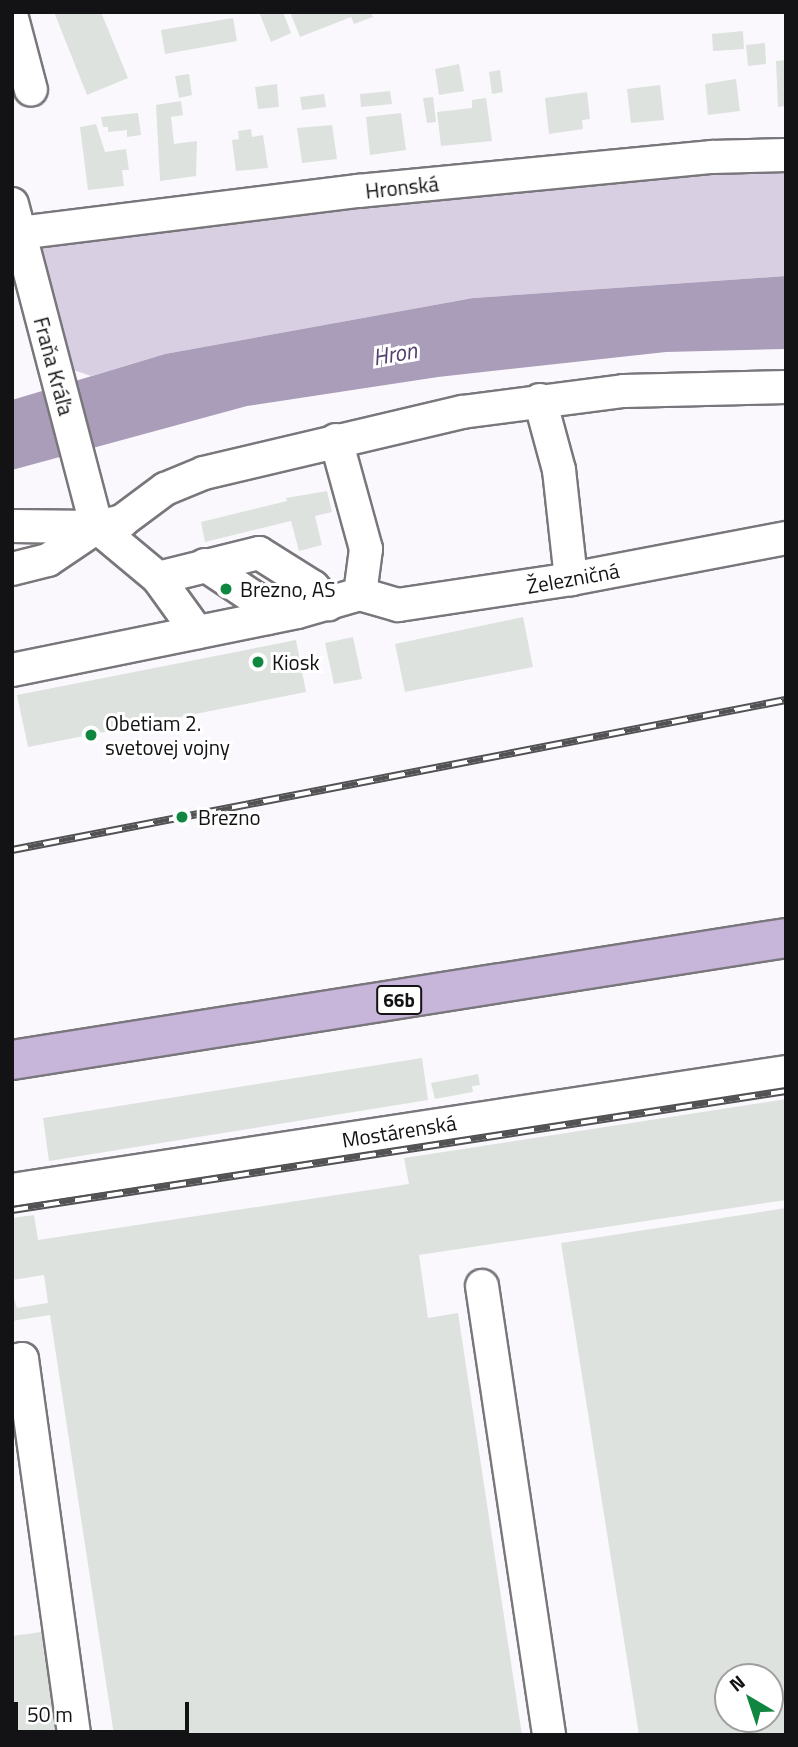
<!DOCTYPE html>
<html>
<head>
<meta charset="utf-8">
<style>
  body { margin:0 }
  #map { position:relative; width:798px; height:1747px; overflow:hidden; background:#faf8fd; font-family:"Titillium Web",sans-serif }
  div>[style] { position:absolute }
  .green>* { inset:0; background:#d8d0e2 }
  .water>* { inset:0; background:#aa9db9 }
  .building>* { inset:0; background:#dde2de }
  .roads { filter:drop-shadow(2px 0 #79777b) drop-shadow(-2px 0 #79777b) drop-shadow(0 2px #79777b) drop-shadow(0 -2px #79777b) }
  .minor>* { height:32px; margin:-16px; padding:0 16px; transform-origin:16px; border-radius:16px; background:#fff }
  .major>* { height:38px; margin:-19px; padding:0 19px; transform-origin:19px; border-radius:19px; background:#c7b5da }
  .rail>* { height:8px; margin-top:-4px; transform-origin:0; background:repeating-linear-gradient(90deg,#fff 0 16px,#525153 0 32px); box-sizing:border-box; border-block:2px solid #525153 }
  .dots>* { width:19px; height:19px; translate:-50% -50%; box-sizing:border-box; border:4px solid #fff; border-radius:50% }
  span { translate:-50% -50%; white-space:nowrap; text-align:center; line-height:1.15; -webkit-text-stroke:6px #fff; paint-order:stroke }
  .shield-label span { padding:2px 5px; background:#fff; border:2px solid; border-radius:5px; -webkit-text-stroke-width:0 }
  .shield-label { font-size:19px; color:#131214; font-weight:700 }
  .street-label { font-size:21px; color:#131214 }
  .poi-label { font-size:21px; color:#131214 }
  .left { translate:0 -50%; text-align:left }
  .water-label { font-size:23px; color:#54406a; font-style:italic }
  .frame { position:absolute; inset:0; border:14px solid #131214; pointer-events:none }
  .north { position:absolute; left:714px; top:1663px; width:70px; height:70px; box-sizing:border-box; background:#fff; border:2px solid #a1a0a1; border-radius:50%; rotate:321deg; font-size:19px; font-weight:700; line-height:28px; text-align:center; color:#131214 }
  .north::after { content:''; display:block; margin:auto; width:24px; height:32px; background:#108740; clip-path:polygon(50% 0,100% 100%,50% 72%,0 100%) }
  .scale { position:absolute; left:14px; top:1702px; width:175px; height:32px; box-sizing:border-box; border:4px solid #131214; border-top:0; padding-left:9px; font-size:21px; line-height:24px; white-space:nowrap; color:#131214; -webkit-text-stroke:5px #fff; paint-order:stroke }
</style>
</head>
<body>
<div id="map">
  <div class="green">
    <i style="clip-path:polygon(786px 155px,786px 276px,473px 298px,165px 354px,91px 376px,52px 363px,34px 230px)"></i>
  </div>
  <div class="water">
    <i style="clip-path:polygon(786px 276px,786px 349px,666px 352px,438px 377px,247px 406px,12px 470px,12px 400px,165px 354px,473px 298px)"></i>
  </div>
  <div class="building">
    <i style="clip-path:polygon(54px 12px,101px 12px,128px 78px,87px 95px)"></i>
    <i style="clip-path:polygon(259px 12px,283px 12px,291px 33px,271px 42px)"></i>
    <i style="clip-path:polygon(290px 12px,371px 12px,373px 17px,354px 24px,351px 17px,300px 37px)"></i>
    <i style="clip-path:polygon(233px 18px,237px 41px,165px 54px,161px 30px)"></i>
    <i style="clip-path:polygon(743px 31px,744px 49px,713px 51px,712px 34px)"></i>
    <i style="clip-path:polygon(765px 43px,766px 64px,748px 66px,746px 45px)"></i>
    <i style="clip-path:polygon(786px 60px,786px 106px,778px 107px,776px 61px)"></i>
    <i style="clip-path:polygon(459px 64px,464px 91px,439px 95px,435px 69px)"></i>
    <i style="clip-path:polygon(500px 70px,503px 92px,492px 94px,489px 72px)"></i>
    <i style="clip-path:polygon(189px 74px,192px 95px,179px 98px,175px 76px)"></i>
    <i style="clip-path:polygon(736px 79px,740px 111px,708px 115px,705px 84px)"></i>
    <i style="clip-path:polygon(277px 84px,279px 107px,258px 109px,255px 87px)"></i>
    <i style="clip-path:polygon(660px 85px,664px 120px,631px 123px,627px 89px)"></i>
    <i style="clip-path:polygon(390px 91px,392px 104px,361px 107px,360px 94px)"></i>
    <i style="clip-path:polygon(587px 92px,590px 119px,582px 120px,583px 129px,549px 134px,545px 98px)"></i>
    <i style="clip-path:polygon(324px 94px,326px 107px,302px 110px,300px 97px)"></i>
    <i style="clip-path:polygon(433px 97px,436px 122px,427px 123px,423px 98px)"></i>
    <i style="clip-path:polygon(486px 98px,492px 141px,441px 146px,437px 112px,472px 108px,472px 100px)"></i>
    <i style="clip-path:polygon(181px 101px,183px 115px,171px 117px,174px 144px,197px 141px,196px 176px,160px 181px,156px 105px)"></i>
    <i style="clip-path:polygon(138px 113px,141px 135px,127px 137px,127px 130px,108px 132px,108px 127px,103px 127px,101px 117px)"></i>
    <i style="clip-path:polygon(401px 113px,406px 150px,370px 155px,366px 117px)"></i>
    <i style="clip-path:polygon(96px 124px,105px 152px,126px 149px,129px 170px,122px 170px,124px 186px,88px 190px,80px 127px)"></i>
    <i style="clip-path:polygon(332px 125px,337px 159px,302px 163px,297px 128px)"></i>
    <i style="clip-path:polygon(251px 129px,252px 137px,263px 135px,268px 168px,236px 171px,232px 140px,239px 139px,238px 131px)"></i>
    <i style="clip-path:polygon(327px 491px,332px 512px,315px 516px,322px 545px,299px 551px,291px 521px,205px 542px,201px 522px,287px 501px,286px 498px)"></i>
    <i style="clip-path:polygon(523px 617px,533px 667px,405px 692px,395px 644px)"></i>
    <i style="clip-path:polygon(353px 637px,362px 679px,334px 684px,325px 643px)"></i>
    <i style="clip-path:polygon(296px 640px,306px 692px,28px 747px,17px 695px)"></i>
    <i style="clip-path:polygon(422px 1058px,428px 1100px,49px 1161px,43px 1118px)"></i>
    <i style="clip-path:polygon(478px 1074px,480px 1085px,472px 1086px,473px 1092px,435px 1099px,431px 1083px)"></i>
    <i style="clip-path:polygon(786px 1099px,786px 1200px,419px 1255px,428px 1318px,458px 1313px,522px 1735px,114px 1735px,50px 1315px,12px 1321px,12px 1291px,17px 1308px,48px 1303px,44px 1275px,12px 1280px,12px 1218px,34px 1215px,38px 1240px,409px 1184px,404px 1158px)"></i>
    <i style="clip-path:polygon(evenodd,786px 1208px,786px 1735px,639px 1735px,561px 1243px,786px 1208px,728px 1677px,770px 1677px,770px 1719px,728px 1719px,728px 1677px)"></i>
    <i style="clip-path:polygon(49px 1631px,54px 1666px,47px 1667px,57px 1735px,12px 1735px,12px 1636px)"></i>
  </div>
  <div class="roads">
    <div class="minor">
      <i style="left:12px;top:18px;width:74px;rotate:75.2deg"></i>
      <i style="left:12px;top:204px;width:334px;rotate:75.3deg"></i>
      <i style="left:20px;top:233px;width:341px;rotate:-7.1deg"></i>
      <i style="left:358px;top:191px;width:356px;rotate:-5.5deg"></i>
      <i style="left:712px;top:157px;width:74px;rotate:-1.5deg"></i>
      <i style="left:540px;top:400px;width:73px;rotate:74.8deg"></i>
      <i style="left:559px;top:470px;width:110px;rotate:83.7deg"></i>
      <i style="left:336px;top:440px;width:113px;rotate:74.6deg"></i>
      <i style="left:366px;top:549px;width:45px;rotate:97.6deg"></i>
      <i style="left:12px;top:526px;width:85px;rotate:0.7deg"></i>
      <i style="left:97px;top:527px;width:26px;rotate:-13deg"></i>
      <i style="left:122px;top:521px;width:54px;rotate:-36.7deg"></i>
      <i style="left:165px;top:489px;width:42px;rotate:-22.3deg"></i>
      <i style="left:204px;top:473px;width:265px;rotate:-13.3deg"></i>
      <i style="left:462px;top:412px;width:163px;rotate:-7.4deg"></i>
      <i style="left:624px;top:391px;width:162px;rotate:-1.4deg"></i>
      <i style="left:97px;top:527px;width:80px;rotate:39.9deg"></i>
      <i style="left:158px;top:578px;width:67px;rotate:54.2deg"></i>
      <i style="left:205px;top:565px;width:65px;rotate:33.7deg"></i>
      <i style="left:259px;top:601px;width:19px;rotate:65deg"></i>
      <i style="left:12px;top:569px;width:37px;rotate:-14deg"></i>
      <i style="left:48px;top:560px;width:59px;rotate:-34deg"></i>
      <i style="left:158px;top:578px;width:104px;rotate:-13.9deg"></i>
      <i style="left:259px;top:553px;width:64px;rotate:32.2deg"></i>
      <i style="left:313px;top:587px;width:23px;rotate:49deg"></i>
      <i style="left:12px;top:670px;width:291px;rotate:-11.5deg"></i>
      <i style="left:297px;top:612px;width:66px;rotate:-15.9deg"></i>
      <i style="left:360px;top:594px;width:40px;rotate:16deg"></i>
      <i style="left:398px;top:605px;width:175px;rotate:-8.5deg"></i>
      <i style="left:571px;top:579px;width:219px;rotate:-10.8deg"></i>
      <i style="left:12px;top:1190px;width:783px;rotate:-8.67deg"></i>
      <i style="left:482px;top:1286px;width:454px;rotate:81.5deg"></i>
      <i style="left:12px;top:1361px;width:10px;rotate:-11deg"></i>
      <i style="left:22px;top:1359px;width:380px;rotate:82.1deg"></i>
    </div>
    <div class="major">
      <i style="left:12px;top:1060px;width:784px;rotate:-8.96deg"></i>
    </div>
  </div>
  <div class="rail">
    <i style="left:12px;top:850px;width:788px;rotate:-10.97deg"></i>
    <i style="left:12px;top:1210px;width:783px;rotate:-8.74deg"></i>
  </div>
  <div class="dots">
    <i style="left:226px;top:589px;background:#108740"></i>
    <i style="left:258px;top:662px;background:#108740"></i>
    <i style="left:91px;top:735px;background:#108740"></i>
    <i style="left:182px;top:817px;background:#108740"></i>
  </div>
  <div class="shield-label">
    <span style="left:399px;top:1000px">66b</span>
  </div>
  <div class="street-label">
    <span style="left:402px;top:187px;rotate:-6deg">Hronská</span>
    <span style="left:54px;top:366px;rotate:75deg">Fraňa Kráľa</span>
    <span style="left:573px;top:578px;rotate:-10deg">Železničná</span>
    <span style="left:399px;top:1131px;rotate:-9deg">Mostárenská</span>
  </div>
  <div class="poi-label">
    <span class="left" style="left:240px;top:589px">Brezno, AS</span>
    <span class="left" style="left:272px;top:662px">Kiosk</span>
    <span class="left" style="left:105px;top:735px">Obetiam 2.<br>svetovej vojny</span>
    <span class="left" style="left:198px;top:817px">Brezno</span>
  </div>
  <div class="water-label">
    <span style="left:395px;top:354px;rotate:-10deg">Hron</span>
  </div>
  <div class="frame"></div>
  <div class="north">N</div>
  <div class="scale">50 m</div>
</div>
</body>
</html>
